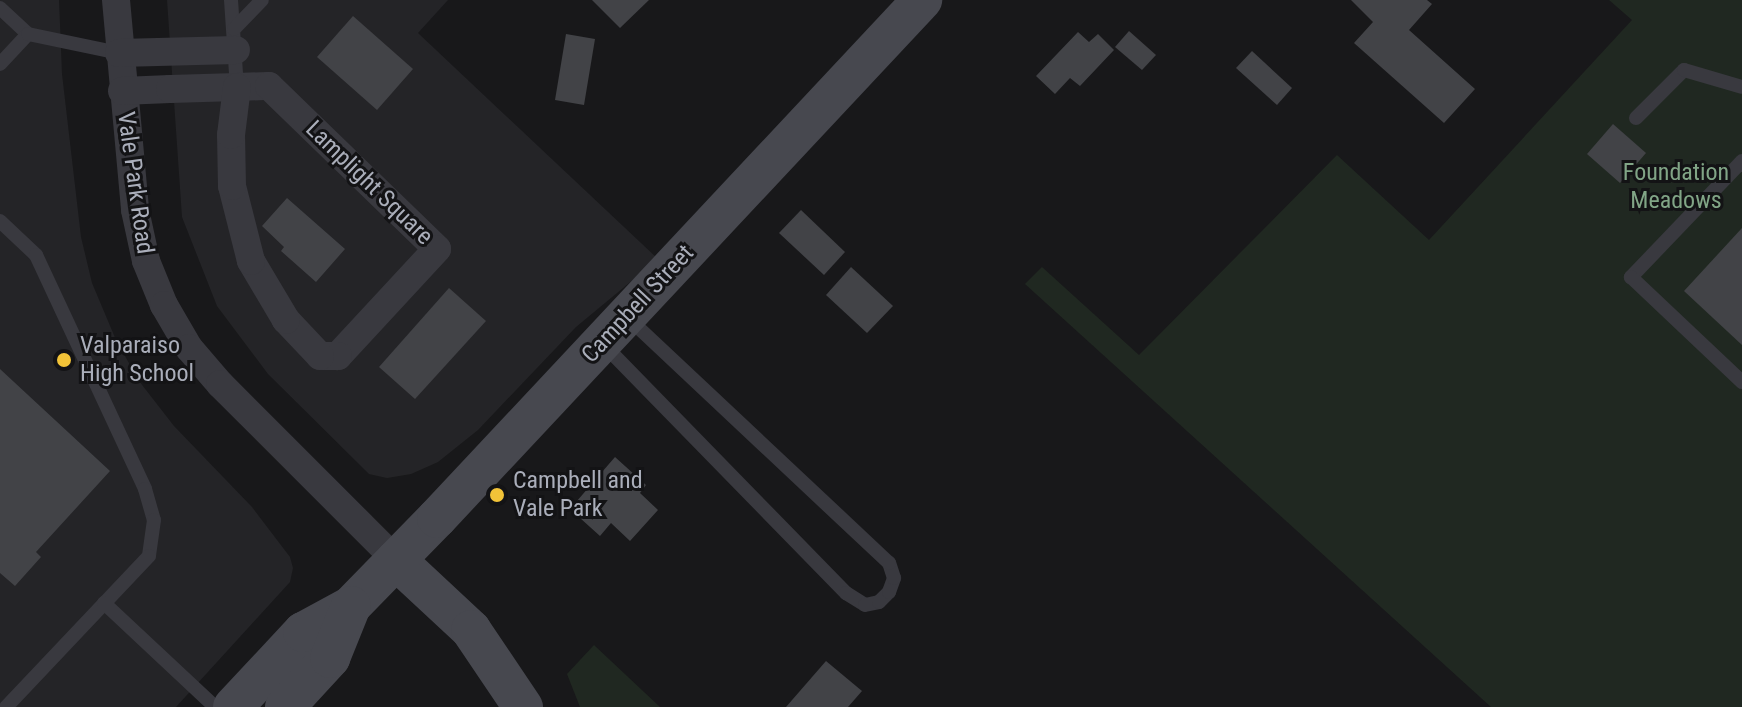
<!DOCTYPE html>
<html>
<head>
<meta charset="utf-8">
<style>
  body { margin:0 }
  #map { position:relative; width:1742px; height:707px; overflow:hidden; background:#18181a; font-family:"Roboto Condensed",sans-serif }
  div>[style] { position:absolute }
  .built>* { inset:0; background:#242427 }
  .green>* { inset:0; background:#202821 }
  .building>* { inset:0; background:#424347 }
  .lane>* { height:14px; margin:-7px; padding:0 7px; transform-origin:7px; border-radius:7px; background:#39393f }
  .street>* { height:28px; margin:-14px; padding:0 14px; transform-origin:14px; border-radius:14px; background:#39393f }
  .secondary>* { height:40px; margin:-20px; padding:0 20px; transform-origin:20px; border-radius:20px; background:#47484f }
  .dots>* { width:22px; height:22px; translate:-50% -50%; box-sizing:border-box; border:4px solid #131315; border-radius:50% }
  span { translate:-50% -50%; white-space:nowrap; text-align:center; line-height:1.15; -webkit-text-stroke:6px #131315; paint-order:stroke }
  .park-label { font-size:24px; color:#81a586 }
  .street-label { font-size:24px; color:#aaaeba }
  .poi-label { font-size:24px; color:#aaaeba }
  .left { translate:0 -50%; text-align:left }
</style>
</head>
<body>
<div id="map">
  <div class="built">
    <i style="clip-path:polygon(0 0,59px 0,62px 74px,81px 237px,92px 283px,116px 340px,139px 381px,174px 426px,252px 507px,290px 557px,293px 568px,290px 582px,176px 707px,0 707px)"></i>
    <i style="clip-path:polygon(167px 0,448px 0,418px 33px,658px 259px,576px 327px,478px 430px,438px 462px,411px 474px,387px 478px,369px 474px,268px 374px,217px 306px,182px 217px)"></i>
  </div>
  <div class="green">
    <i style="clip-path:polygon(1609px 0,1742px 0,1742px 707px,1491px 707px,1025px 284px,1042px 267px,1139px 355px,1337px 155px,1429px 240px,1632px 20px)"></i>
    <i style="clip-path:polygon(594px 645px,660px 707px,580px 707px,567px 674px)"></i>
  </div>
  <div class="building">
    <i style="clip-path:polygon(592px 0,649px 0,620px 28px)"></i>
    <i style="clip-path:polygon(1351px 0,1427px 0,1432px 4px,1409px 30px,1475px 89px,1444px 123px,1354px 43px,1373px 22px)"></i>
    <i style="clip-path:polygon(353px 16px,413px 69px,377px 110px,317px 57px)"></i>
    <i style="clip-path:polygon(1129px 31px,1156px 55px,1142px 70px,1115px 47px)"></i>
    <i style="clip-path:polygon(1078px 32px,1089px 42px,1098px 34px,1114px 50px,1080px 86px,1070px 78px,1055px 94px,1036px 76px)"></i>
    <i style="clip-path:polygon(566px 34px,595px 39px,584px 105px,555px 100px)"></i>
    <i style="clip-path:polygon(1252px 51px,1292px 88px,1277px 105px,1236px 68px)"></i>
    <i style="clip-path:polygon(1613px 124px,1646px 153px,1620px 183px,1587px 154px)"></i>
    <i style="clip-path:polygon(287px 198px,345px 249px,316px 282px,281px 251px,284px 247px,262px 226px)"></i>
    <i style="clip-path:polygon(801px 210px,845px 252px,824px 275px,779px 233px)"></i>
    <i style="clip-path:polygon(1742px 228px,1742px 345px,1684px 291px)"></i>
    <i style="clip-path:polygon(851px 267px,893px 306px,867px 333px,826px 295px)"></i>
    <i style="clip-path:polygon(449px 288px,486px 321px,415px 399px,379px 367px)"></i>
    <i style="clip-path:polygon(0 369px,110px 471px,36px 552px,41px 557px,15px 586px,0 573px)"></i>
    <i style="clip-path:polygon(615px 457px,646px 485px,640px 493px,658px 510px,630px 541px,611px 523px,600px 536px,570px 509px)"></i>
    <i style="clip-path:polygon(826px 661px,862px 691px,848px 707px,786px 707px)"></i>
  </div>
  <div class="lane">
    <i style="left:231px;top:0;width:87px;rotate:86.1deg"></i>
    <i style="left:0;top:8px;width:38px;rotate:43deg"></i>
    <i style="left:234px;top:29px;width:40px;rotate:-46deg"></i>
    <i style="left:0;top:64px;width:41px;rotate:-47deg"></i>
    <i style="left:28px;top:34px;width:93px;rotate:11.8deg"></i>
    <i style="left:1636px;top:118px;width:68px;rotate:-45deg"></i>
    <i style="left:1684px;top:70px;width:60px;rotate:16.3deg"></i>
    <i style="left:1742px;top:161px;width:161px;rotate:133.7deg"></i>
    <i style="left:1631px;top:277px;width:153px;rotate:43.4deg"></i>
    <i style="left:0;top:221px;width:50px;rotate:43.4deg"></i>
    <i style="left:36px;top:255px;width:258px;rotate:65deg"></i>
    <i style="left:145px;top:489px;width:32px;rotate:74deg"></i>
    <i style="left:154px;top:520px;width:36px;rotate:98deg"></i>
    <i style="left:149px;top:556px;width:208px;rotate:133.4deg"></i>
    <i style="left:604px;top:345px;width:347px;rotate:45.7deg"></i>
    <i style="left:846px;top:593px;width:22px;rotate:32deg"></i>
    <i style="left:865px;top:605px;width:14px;rotate:-12deg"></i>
    <i style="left:879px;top:602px;width:14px;rotate:-45deg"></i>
    <i style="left:889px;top:592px;width:15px;rotate:-70deg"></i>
    <i style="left:894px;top:578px;width:16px;rotate:-108deg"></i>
    <i style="left:889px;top:563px;width:359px;rotate:-136.8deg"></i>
    <i style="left:104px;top:603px;width:152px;rotate:43.1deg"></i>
  </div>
  <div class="street">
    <i style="left:116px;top:0;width:211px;rotate:84.8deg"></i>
    <i style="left:135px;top:210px;width:52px;rotate:77.8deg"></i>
    <i style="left:146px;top:261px;width:48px;rotate:67.8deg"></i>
    <i style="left:164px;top:305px;width:50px;rotate:59.8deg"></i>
    <i style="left:189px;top:348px;width:48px;rotate:49.3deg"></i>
    <i style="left:220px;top:384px;width:249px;rotate:45deg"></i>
    <i style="left:119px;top:53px;width:117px;rotate:-1.5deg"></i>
    <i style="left:122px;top:91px;width:48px;rotate:-2.4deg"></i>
    <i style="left:170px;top:89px;width:67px;rotate:-1.7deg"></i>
    <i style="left:237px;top:87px;width:32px;rotate:-2deg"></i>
    <i style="left:269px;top:86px;width:234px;rotate:44.1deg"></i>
    <i style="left:437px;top:249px;width:146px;rotate:132.8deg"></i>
    <i style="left:338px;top:356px;width:18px;rotate:180deg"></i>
    <i style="left:320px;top:356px;width:50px;rotate:-133.4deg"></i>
    <i style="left:286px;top:320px;width:69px;rotate:-120.7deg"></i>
    <i style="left:251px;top:261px;width:77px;rotate:-104.2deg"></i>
    <i style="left:232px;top:186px;width:51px;rotate:-91.1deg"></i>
    <i style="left:231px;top:135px;width:48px;rotate:-82.9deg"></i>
  </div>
  <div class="secondary">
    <i style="left:396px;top:560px;width:103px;rotate:43deg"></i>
    <i style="left:471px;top:630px;width:93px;rotate:56deg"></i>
    <i style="left:233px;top:707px;width:103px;rotate:-47deg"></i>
    <i style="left:303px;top:632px;width:55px;rotate:-28.4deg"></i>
    <i style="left:351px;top:606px;width:123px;rotate:-45.7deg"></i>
    <i style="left:437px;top:518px;width:710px;rotate:-46.88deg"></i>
    <i style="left:285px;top:707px;width:67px;rotate:-47.4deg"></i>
    <i style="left:330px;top:658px;width:56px;rotate:-68deg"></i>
  </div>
  <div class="dots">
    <i style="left:64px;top:360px;background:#f2c338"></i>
    <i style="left:497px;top:495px;background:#f2c338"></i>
  </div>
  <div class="park-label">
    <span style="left:1676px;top:187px">Foundation<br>Meadows</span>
  </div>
  <div class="street-label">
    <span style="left:135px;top:183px;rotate:82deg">Vale Park Road</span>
    <span style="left:369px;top:183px;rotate:44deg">Lamplight Square</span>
    <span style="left:638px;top:304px;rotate:-47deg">Campbell Street</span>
  </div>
  <div class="poi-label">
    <span class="left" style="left:80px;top:360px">Valparaiso<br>High School</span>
    <span class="left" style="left:513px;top:495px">Campbell and<br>Vale Park</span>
  </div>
</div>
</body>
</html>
